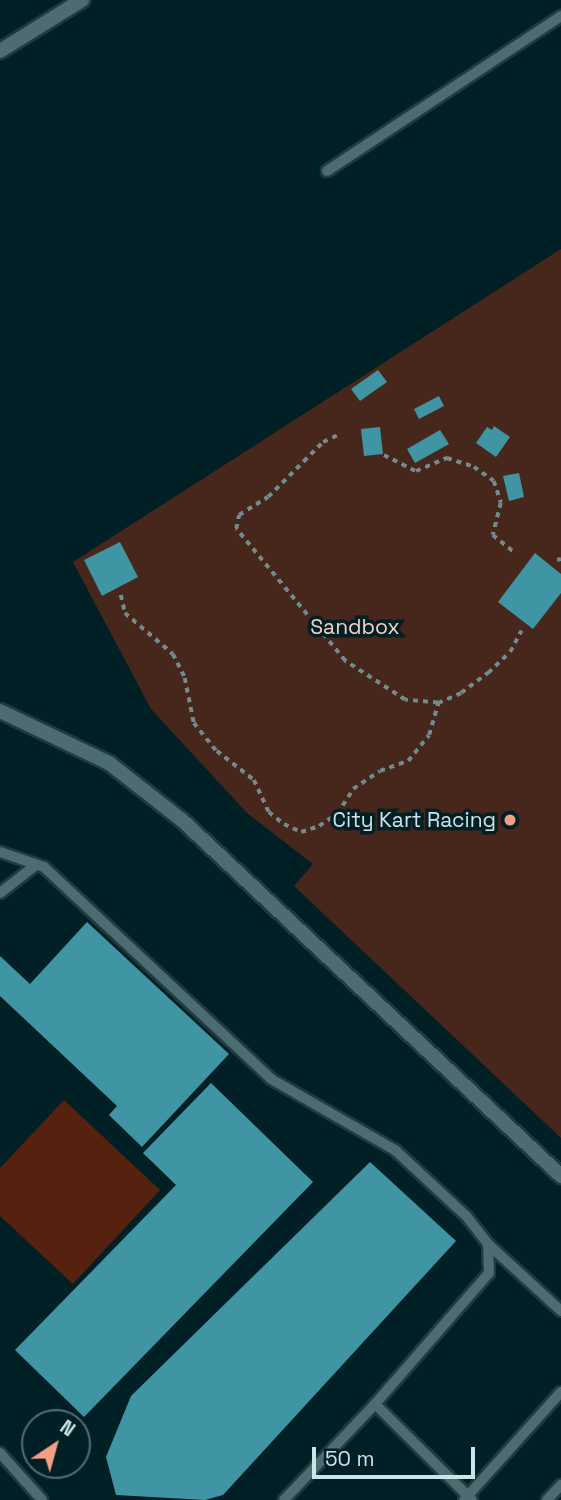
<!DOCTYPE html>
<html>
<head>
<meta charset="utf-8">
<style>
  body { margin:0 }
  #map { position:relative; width:561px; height:1500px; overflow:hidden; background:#012025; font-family:"Space Grotesk",sans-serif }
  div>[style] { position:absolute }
  .green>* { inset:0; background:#47271c }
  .water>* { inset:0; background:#56220f }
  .building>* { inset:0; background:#4095a4 }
  .path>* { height:3.5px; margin-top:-1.75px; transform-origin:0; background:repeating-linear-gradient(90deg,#718b8f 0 5px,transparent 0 10px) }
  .roads { filter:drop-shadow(2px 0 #1e3b40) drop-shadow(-2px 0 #1e3b40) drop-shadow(0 2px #1e3b40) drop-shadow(0 -2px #1e3b40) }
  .service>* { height:10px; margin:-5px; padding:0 5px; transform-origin:5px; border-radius:5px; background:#4c6c72 }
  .minor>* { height:14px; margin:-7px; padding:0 7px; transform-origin:7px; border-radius:7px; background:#4c6c72 }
  .dots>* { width:19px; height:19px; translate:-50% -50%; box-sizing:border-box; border:4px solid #012025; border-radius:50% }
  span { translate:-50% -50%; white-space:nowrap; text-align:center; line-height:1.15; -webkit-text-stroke:7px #012025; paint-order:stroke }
  .park-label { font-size:21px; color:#f7d2c6 }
  .poi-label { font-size:21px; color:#cee3e7 }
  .right { translate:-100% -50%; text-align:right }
  .north { position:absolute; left:21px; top:1409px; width:70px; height:70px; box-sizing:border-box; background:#012025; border:2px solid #536e73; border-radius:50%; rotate:36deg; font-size:19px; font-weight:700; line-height:28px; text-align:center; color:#cee3e7 }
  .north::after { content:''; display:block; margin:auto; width:24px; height:32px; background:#f39f83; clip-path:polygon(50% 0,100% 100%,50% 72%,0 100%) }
  .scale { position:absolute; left:312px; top:1447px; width:163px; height:32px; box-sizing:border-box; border:4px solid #cee3e7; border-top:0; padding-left:9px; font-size:21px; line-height:24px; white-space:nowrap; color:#cee3e7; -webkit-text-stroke:5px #012025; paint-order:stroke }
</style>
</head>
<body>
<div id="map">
  <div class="green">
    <i style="clip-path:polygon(561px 249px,561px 1138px,294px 886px,313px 864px,247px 813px,151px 709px,73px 562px)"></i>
  </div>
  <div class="water">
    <i style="clip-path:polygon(64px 1100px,160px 1190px,73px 1284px,0 1216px,0 1168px)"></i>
  </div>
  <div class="building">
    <i style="clip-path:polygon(378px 370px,387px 382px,360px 401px,351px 389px)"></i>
    <i style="clip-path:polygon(439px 396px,444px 406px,419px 419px,414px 409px)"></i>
    <i style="clip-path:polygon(494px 426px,510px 437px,496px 457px,476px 443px,487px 427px,492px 430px)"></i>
    <i style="clip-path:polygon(380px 427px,383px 454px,364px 456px,361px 429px)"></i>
    <i style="clip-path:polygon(440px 430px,449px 444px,415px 463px,407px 449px)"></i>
    <i style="clip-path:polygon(519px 473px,524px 497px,509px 501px,503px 476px)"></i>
    <i style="clip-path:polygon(120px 542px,138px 577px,102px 596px,84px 560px)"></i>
    <i style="clip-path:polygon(535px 553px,561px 574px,561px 593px,533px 629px,498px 602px)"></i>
    <i style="clip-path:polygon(87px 922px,229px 1054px,142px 1147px,109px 1115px,117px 1106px,0 996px,0 956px,30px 984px)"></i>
    <i style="clip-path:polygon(211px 1083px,313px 1182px,84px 1417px,15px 1350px,176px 1185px,143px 1153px)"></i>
    <i style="clip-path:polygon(370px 1162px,456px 1241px,223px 1495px,205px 1500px,116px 1495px,106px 1457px,131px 1396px)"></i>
  </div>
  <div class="path">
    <i style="left:384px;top:455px;width:36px;rotate:27deg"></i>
    <i style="left:416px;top:471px;width:34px;rotate:-23deg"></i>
    <i style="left:447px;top:458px;width:28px;rotate:18deg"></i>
    <i style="left:474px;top:467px;width:24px;rotate:35deg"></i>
    <i style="left:494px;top:481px;width:23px;rotate:72deg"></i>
    <i style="left:501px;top:503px;width:33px;rotate:104deg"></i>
    <i style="left:493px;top:535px;width:28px;rotate:39deg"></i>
    <i style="left:557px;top:560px;width:4px;rotate:-14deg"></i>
    <i style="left:121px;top:595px;width:18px;rotate:77deg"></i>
    <i style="left:125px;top:613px;width:63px;rotate:40.5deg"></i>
    <i style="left:173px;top:654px;width:27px;rotate:63deg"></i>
    <i style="left:185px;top:678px;width:46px;rotate:78.7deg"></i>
    <i style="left:194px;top:723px;width:36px;rotate:51deg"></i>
    <i style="left:217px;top:751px;width:47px;rotate:38.1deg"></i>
    <i style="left:254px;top:780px;width:35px;rotate:65deg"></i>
    <i style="left:269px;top:812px;width:19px;rotate:39deg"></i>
    <i style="left:284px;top:824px;width:19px;rotate:25deg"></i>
    <i style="left:301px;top:832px;width:19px;rotate:-18deg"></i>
    <i style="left:319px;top:826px;width:22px;rotate:-34deg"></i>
    <i style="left:337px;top:814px;width:30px;rotate:-57deg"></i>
    <i style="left:353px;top:789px;width:32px;rotate:-34deg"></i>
    <i style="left:380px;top:771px;width:30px;rotate:-20deg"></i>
    <i style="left:408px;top:761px;width:33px;rotate:-51deg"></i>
    <i style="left:429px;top:735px;width:33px;rotate:-74deg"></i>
    <i style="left:438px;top:703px;width:33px;rotate:-175deg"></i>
    <i style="left:405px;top:700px;width:72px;rotate:-147deg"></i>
    <i style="left:345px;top:661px;width:171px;rotate:-129.5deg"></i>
    <i style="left:236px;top:529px;width:14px;rotate:-78deg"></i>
    <i style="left:239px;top:515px;width:34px;rotate:-32deg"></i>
    <i style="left:268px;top:497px;width:78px;rotate:-45deg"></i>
    <i style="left:323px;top:442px;width:17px;rotate:-25deg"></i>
    <i style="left:438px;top:703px;width:25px;rotate:-23deg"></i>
    <i style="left:461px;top:693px;width:34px;rotate:-37deg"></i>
    <i style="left:488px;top:673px;width:30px;rotate:-44deg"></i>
    <i style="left:510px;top:652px;width:24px;rotate:-62deg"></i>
  </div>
  <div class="roads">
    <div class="service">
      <i style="left:327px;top:171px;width:281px;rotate:-33.5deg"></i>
      <i style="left:0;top:852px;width:46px;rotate:18.8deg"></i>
      <i style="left:44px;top:867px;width:311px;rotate:43deg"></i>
      <i style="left:271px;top:1079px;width:143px;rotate:29.8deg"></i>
      <i style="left:395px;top:1150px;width:98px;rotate:42.9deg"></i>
      <i style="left:467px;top:1217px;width:34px;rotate:52deg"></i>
      <i style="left:488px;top:1244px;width:29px;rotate:88deg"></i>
      <i style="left:489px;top:1273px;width:174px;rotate:131deg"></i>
      <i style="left:375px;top:1404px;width:136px;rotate:44.7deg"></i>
      <i style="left:0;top:893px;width:46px;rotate:-37.9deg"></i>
      <i style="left:488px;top:1244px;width:99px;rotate:42.5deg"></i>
      <i style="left:0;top:1453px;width:63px;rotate:48.2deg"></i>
      <i style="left:284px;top:1500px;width:132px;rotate:-46.5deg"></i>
      <i style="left:464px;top:1500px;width:145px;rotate:-48.1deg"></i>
      <i style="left:547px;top:1500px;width:21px;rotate:-47deg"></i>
    </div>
    <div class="minor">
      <i style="left:0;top:51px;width:97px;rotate:-31.9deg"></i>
      <i style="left:0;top:711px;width:121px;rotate:25.5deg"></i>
      <i style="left:109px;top:763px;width:94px;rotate:38.1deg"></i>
      <i style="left:183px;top:821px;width:519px;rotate:43.2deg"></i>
    </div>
  </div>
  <div class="dots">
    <i style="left:510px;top:820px;background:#f39f83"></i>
  </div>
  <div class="park-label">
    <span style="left:355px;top:627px">Sandbox</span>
  </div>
  <div class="poi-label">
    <span class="right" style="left:496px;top:820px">City Kart Racing</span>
  </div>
  <div class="north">N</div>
  <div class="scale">50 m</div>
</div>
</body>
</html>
